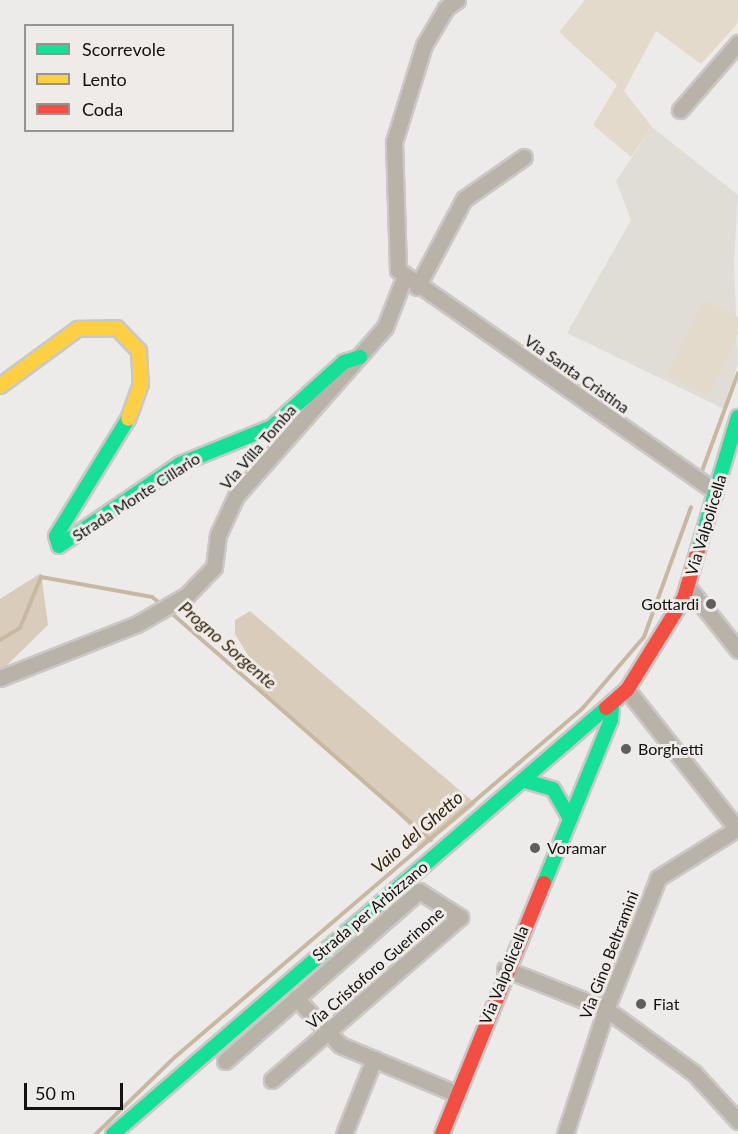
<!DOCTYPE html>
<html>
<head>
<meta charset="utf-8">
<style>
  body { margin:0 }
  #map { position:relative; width:738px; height:1134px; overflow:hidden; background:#edebe9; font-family:Lato,sans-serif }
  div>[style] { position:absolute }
  .built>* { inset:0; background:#e0dcd6 }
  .green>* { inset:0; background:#e4dacc }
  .forest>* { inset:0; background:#d9ccba }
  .stream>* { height:4px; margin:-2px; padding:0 2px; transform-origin:2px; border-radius:2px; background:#c8b8a2 }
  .roads { filter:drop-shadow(2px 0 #c9c8c7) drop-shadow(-2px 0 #c9c8c7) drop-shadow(0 2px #c9c8c7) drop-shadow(0 -2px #c9c8c7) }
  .street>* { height:15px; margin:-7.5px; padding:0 7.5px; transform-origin:7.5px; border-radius:7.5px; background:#b8b2a8 }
  .fast>* { height:14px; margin:-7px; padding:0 7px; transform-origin:7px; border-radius:7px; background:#16e098 }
  .slow>* { height:14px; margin:-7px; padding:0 7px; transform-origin:7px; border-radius:7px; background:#ffcf43 }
  .jam>* { height:14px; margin:-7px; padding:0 7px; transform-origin:7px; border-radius:7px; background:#f24e42 }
  .dots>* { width:16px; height:16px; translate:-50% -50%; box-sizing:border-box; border:3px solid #eeebe8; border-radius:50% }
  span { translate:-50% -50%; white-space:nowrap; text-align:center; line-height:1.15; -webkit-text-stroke:6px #eeebe8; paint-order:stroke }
  .street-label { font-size:16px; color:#131211 }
  .poi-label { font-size:16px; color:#131211 }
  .right { translate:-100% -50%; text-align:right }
  .left { translate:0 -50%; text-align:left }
  .water-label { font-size:18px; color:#37260a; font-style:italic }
  .legend { position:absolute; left:24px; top:24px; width:210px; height:108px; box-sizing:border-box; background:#eeebe8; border:2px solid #969492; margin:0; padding:8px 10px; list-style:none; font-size:18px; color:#131211 }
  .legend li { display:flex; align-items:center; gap:12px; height:30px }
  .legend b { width:30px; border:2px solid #969492 }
  .scale { position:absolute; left:24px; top:1083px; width:99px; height:27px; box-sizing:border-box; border:3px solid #131211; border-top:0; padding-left:8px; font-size:18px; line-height:21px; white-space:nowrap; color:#131211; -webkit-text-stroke:4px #eeebe8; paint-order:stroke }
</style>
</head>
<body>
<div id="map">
  <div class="built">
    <i style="clip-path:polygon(652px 127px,738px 195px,734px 262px,738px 363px,724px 409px,567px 333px,631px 220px,616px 181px)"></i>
  </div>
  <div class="green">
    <i style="clip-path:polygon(585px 0,738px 0,738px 23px,701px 64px,656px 31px,624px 91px,652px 127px,631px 157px,593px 125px,617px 85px,559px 32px)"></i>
    <i style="clip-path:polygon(703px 300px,738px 317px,738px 334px,708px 395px,667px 375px)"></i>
  </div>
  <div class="forest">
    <i style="clip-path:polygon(41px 573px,48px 625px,0 672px,0 599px)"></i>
    <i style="clip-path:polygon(250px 611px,399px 739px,476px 804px,418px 852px,413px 829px,398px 814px,257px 689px,257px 670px,235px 634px,235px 620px)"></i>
  </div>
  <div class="stream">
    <i style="left:702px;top:471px;width:104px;rotate:-69.8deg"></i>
    <i style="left:169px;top:611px;width:348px;rotate:41.2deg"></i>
    <i style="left:0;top:640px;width:23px;rotate:-31deg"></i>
    <i style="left:20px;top:628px;width:55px;rotate:-67.6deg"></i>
    <i style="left:41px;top:577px;width:113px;rotate:10.2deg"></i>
    <i style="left:152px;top:597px;width:11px;rotate:38deg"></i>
    <i style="left:96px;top:1134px;width:110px;rotate:-44.3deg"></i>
    <i style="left:175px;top:1057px;width:535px;rotate:-40.53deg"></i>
    <i style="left:582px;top:709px;width:95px;rotate:-49.3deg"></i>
    <i style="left:644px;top:637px;width:138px;rotate:-70.1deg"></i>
  </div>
  <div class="roads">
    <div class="street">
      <i style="left:457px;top:0;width:14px;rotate:144deg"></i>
      <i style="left:446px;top:8px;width:43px;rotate:120.7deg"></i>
      <i style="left:424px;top:45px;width:102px;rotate:107.2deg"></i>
      <i style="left:394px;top:142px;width:128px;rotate:88.2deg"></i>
      <i style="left:398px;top:270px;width:386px;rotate:34.9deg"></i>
      <i style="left:680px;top:110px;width:89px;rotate:-49.1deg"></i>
      <i style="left:417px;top:287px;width:100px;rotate:-61.9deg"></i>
      <i style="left:464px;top:199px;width:73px;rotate:-35deg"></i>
      <i style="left:687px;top:586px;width:82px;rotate:51.4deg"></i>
      <i style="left:0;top:678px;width:147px;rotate:-21.5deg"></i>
      <i style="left:137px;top:624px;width:58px;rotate:-30.1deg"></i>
      <i style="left:187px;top:595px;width:39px;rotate:-46deg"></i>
      <i style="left:214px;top:567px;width:32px;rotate:-83deg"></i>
      <i style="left:218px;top:535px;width:43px;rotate:-65.2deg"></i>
      <i style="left:236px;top:496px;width:225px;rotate:-48.6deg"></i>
      <i style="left:385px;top:327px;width:53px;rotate:-68.8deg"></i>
      <i style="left:627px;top:690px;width:179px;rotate:51.6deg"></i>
      <i style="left:505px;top:969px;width:109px;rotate:21.6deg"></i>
      <i style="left:606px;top:1009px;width:109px;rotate:36deg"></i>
      <i style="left:694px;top:1073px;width:65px;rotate:47.5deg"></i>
      <i style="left:296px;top:998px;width:64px;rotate:46.9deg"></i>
      <i style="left:340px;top:1045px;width:127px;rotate:22.7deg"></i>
      <i style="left:225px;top:1061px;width:258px;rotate:-41.2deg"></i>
      <i style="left:419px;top:891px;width:49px;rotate:32.4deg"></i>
      <i style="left:460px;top:917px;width:249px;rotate:139.1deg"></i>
      <i style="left:344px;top:1134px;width:81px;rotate:-68.2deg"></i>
      <i style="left:565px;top:1134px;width:132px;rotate:-71.8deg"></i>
      <i style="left:606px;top:1009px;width:141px;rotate:-68.3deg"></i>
      <i style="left:658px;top:878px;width:94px;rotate:-32deg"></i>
    </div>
    <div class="fast">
      <i style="left:128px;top:419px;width:137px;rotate:121.6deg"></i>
      <i style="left:56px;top:536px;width:10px;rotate:73deg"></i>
      <i style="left:59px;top:546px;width:146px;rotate:-34.1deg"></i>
      <i style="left:180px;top:464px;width:99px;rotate:-21.9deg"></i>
      <i style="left:272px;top:427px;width:97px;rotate:-42.1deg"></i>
      <i style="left:344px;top:362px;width:17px;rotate:-17deg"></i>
      <i style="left:698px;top:550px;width:139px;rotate:-73.3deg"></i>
      <i style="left:525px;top:781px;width:29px;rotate:16deg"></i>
      <i style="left:553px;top:789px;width:32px;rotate:60deg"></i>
      <i style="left:544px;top:883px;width:176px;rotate:-67.7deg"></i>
      <i style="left:611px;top:720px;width:15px;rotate:-86deg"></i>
      <i style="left:113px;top:1134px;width:652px;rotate:-40.83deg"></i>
    </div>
    <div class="slow">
      <i style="left:0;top:386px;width:97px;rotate:-36.2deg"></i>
      <i style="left:78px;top:329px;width:39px;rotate:-1deg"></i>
      <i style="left:117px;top:328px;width:32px;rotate:46deg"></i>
      <i style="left:139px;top:351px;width:33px;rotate:87deg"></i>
      <i style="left:141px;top:384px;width:37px;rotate:110deg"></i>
    </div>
    <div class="jam">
      <i style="left:606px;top:708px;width:28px;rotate:-41deg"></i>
      <i style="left:627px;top:690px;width:108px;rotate:-58.2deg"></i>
      <i style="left:684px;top:598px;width:50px;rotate:-73.7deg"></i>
      <i style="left:442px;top:1134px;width:271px;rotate:-67.9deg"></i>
    </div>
  </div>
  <div class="dots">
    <i style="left:711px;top:604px;background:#5f5e5d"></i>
    <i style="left:626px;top:749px;background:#5f5e5d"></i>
    <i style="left:535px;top:848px;background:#5f5e5d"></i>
    <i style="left:641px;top:1004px;background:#5f5e5d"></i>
  </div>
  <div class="street-label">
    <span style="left:577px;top:374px;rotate:35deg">Via Santa Cristina</span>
    <span style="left:258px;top:447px;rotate:-49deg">Via Villa Tomba</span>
    <span style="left:136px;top:497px;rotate:-33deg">Strada Monte Cillario</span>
    <span style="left:706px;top:525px;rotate:-73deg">Via Valpolicella</span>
    <span style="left:370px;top:911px;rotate:-40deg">Strada per Arbizzano</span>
    <span style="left:609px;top:955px;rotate:-69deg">Via Gino Beltramini</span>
    <span style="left:375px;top:968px;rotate:-41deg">Via Cristoforo Guerinone</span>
    <span style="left:504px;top:975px;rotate:-68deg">Via Valpolicella</span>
  </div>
  <div class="poi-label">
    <span class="right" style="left:699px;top:604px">Gottardi</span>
    <span class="left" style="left:638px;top:749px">Borghetti</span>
    <span class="left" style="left:547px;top:848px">Voramar</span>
    <span class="left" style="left:653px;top:1004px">Fiat</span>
  </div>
  <div class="water-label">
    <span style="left:228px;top:645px;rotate:41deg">Progno Sorgente</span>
    <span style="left:417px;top:832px;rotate:-41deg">Vaio del Ghetto</span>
  </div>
  <ul class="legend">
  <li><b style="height:8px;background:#16e098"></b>Scorrevole</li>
  <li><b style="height:8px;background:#ffcf43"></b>Lento</li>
  <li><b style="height:8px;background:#f24e42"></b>Coda</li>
  </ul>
  <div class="scale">50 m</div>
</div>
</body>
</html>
